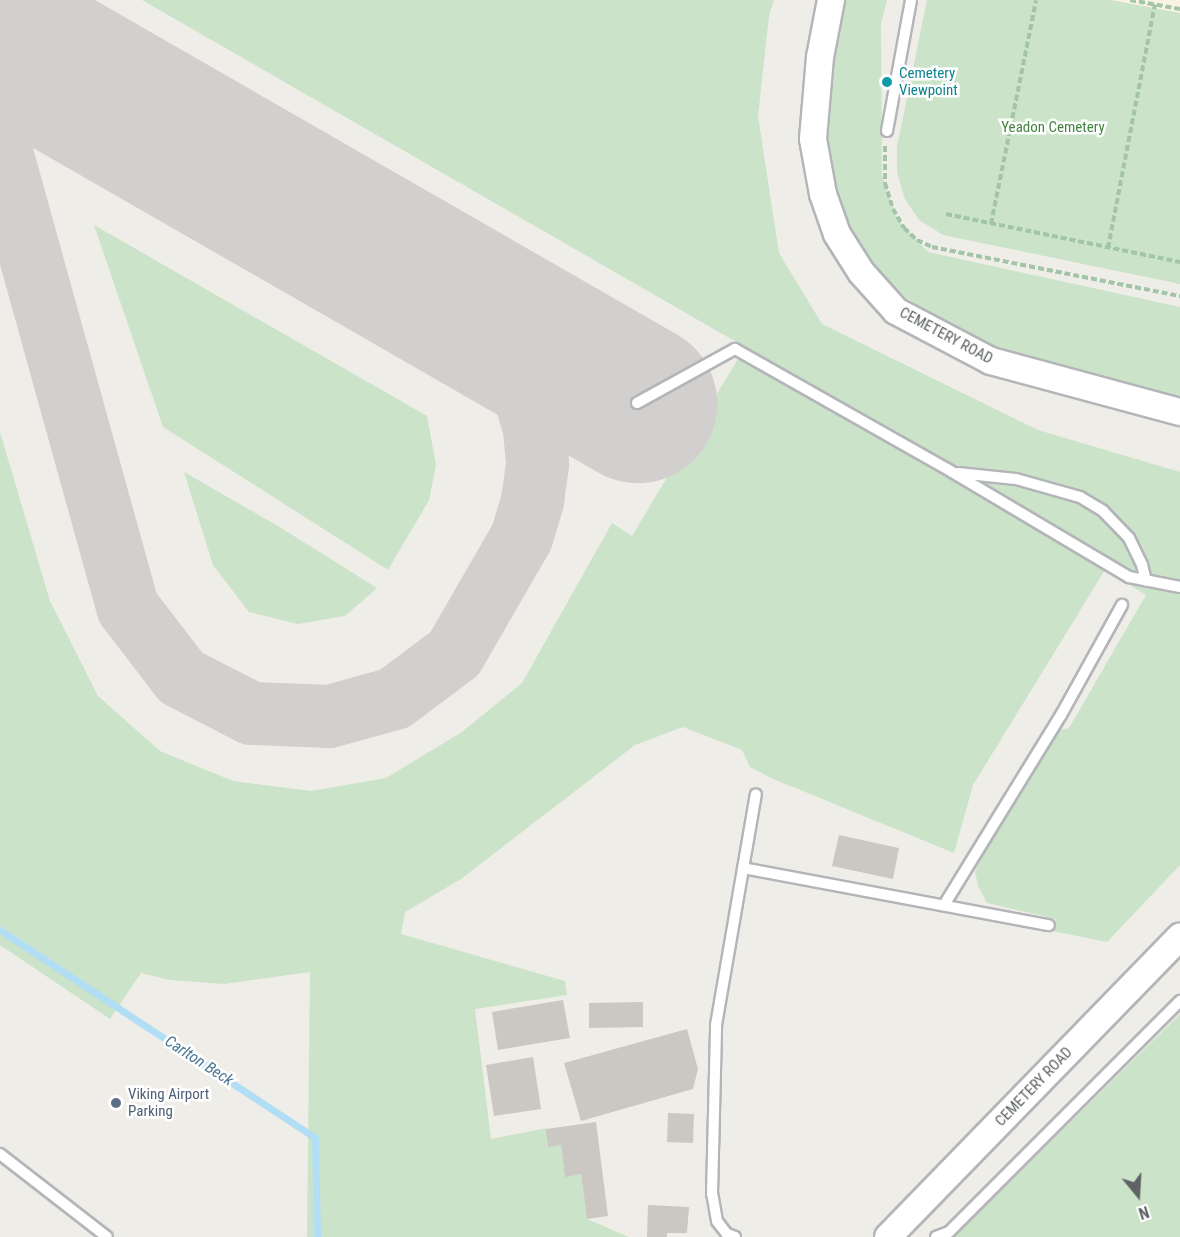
<!DOCTYPE html>
<html>
<head>
<meta charset="utf-8">
<style>
  body { margin:0 }
  #map { position:relative; width:1180px; height:1237px; overflow:hidden; background:#efede8; font-family:"Roboto Condensed",sans-serif }
  div>[style] { position:absolute }
  .commercial>* { inset:0; background:#faf2e2 }
  .green>* { inset:0; background:#cbe3c8 }
  .stream>* { height:7px; margin:-3.5px; padding:0 3.5px; transform-origin:3.5px; border-radius:3.5px; background:#b2def5 }
  .taxiway>* { height:63px; margin:-31.5px; padding:0 31.5px; transform-origin:31.5px; border-radius:31.5px; background:#d1d0ce }
  .runway>* { height:159px; margin:-79.5px; padding:0 79.5px; transform-origin:79.5px; border-radius:79.5px; background:#d1d0ce }
  .building>* { inset:0; background:#cbc8c4 }
  .path>* { height:4px; margin-top:-2px; transform-origin:0; background:repeating-linear-gradient(90deg,#a2c4a8 0 6px,transparent 0 9px) }
  .roads { filter:drop-shadow(2px 0 #b3b5b8) drop-shadow(-2px 0 #b3b5b8) drop-shadow(0 2px #b3b5b8) drop-shadow(0 -2px #b3b5b8) }
  .service>* { height:10px; margin:-5px; padding:0 5px; transform-origin:5px; border-radius:5px; background:#fff }
  .tertiary>* { height:26px; margin:-13px; padding:0 13px; transform-origin:13px; border-radius:13px; background:#fff }
  .dots>* { width:16px; height:16px; translate:-50% -50%; box-sizing:border-box; border:3px solid #fff; border-radius:50% }
  span { translate:-50% -50%; white-space:nowrap; text-align:center; line-height:1.15; -webkit-text-stroke:5px #fff; paint-order:stroke }
  .culture-label { font-size:15px; color:#0d838f }
  .left { translate:0 -50%; text-align:left }
  .park-label { font-size:15px; color:#458341 }
  .street-label { font-size:15px; color:#5f6366 }
  .service-label { font-size:15px; color:#4e5e75 }
  .water-label { font-size:16px; color:#497695; font-style:italic }
  .north { position:absolute; left:1108px; top:1165px; width:60px; height:60px; -webkit-text-stroke:4px #fff; paint-order:stroke; rotate:162deg; font-size:16px; font-weight:700; line-height:24px; text-align:center; color:#5f6366 }
  .north::after { content:''; display:block; margin:auto; width:21px; height:27px; background:#5f6366; clip-path:polygon(50% 0,100% 100%,50% 72%,0 100%) }
</style>
</head>
<body>
<div id="map">
  <div class="commercial">
    <i style="clip-path:polygon(1111px 0,1180px 0,1180px 13px)"></i>
  </div>
  <div class="green">
    <i style="clip-path:polygon(142px 0,774px 0,769px 16px,758px 116px,779px 253px,822px 324px,1038px 430px,1180px 472px,1180px 865px,1107px 942px,1052px 931px,1056px 919px,987px 903px,978px 886px,975px 871px,1051px 732px,1069px 728px,1146px 595px,1105px 570px,973px 785px,954px 853px,771px 778px,750px 767px,742px 750px,683px 727px,635px 745px,461px 879px,405px 912px,401px 934px,565px 981px,567px 995px,475px 1009px,491px 1139px,547px 1128px,548px 1146px,561px 1145px,565px 1176px,581px 1174px,587px 1219px,629px 1237px,307px 1237px,310px 972px,224px 984px,170px 980px,141px 973px,110px 1019px,0 945px,0 432px,50px 601px,98px 696px,160px 751px,233px 781px,311px 791px,386px 778px,462px 732px,522px 683px,612px 523px,632px 536px,745px 347px)"></i>
    <i style="clip-path:polygon(844px 0,887px 0,881px 24px,882px 176px,898px 220px,928px 252px,1180px 307px,1180px 399px,1004px 351px,952px 326px,905px 297px,880px 273px,854px 238px,837px 198px,830px 156px,826px 101px)"></i>
    <i style="clip-path:polygon(927px 0,1111px 0,1180px 13px,1180px 284px,943px 235px,919px 220px,905px 199px,897px 173px,897px 147px)"></i>
    <i style="clip-path:polygon(94px 225px,427px 416px,436px 465px,429px 500px,388px 570px,163px 427px)"></i>
    <i style="clip-path:polygon(184px 472px,278px 526px,377px 588px,345px 616px,298px 624px,249px 612px,213px 565px)"></i>
    <i style="clip-path:polygon(1180px 1014px,1180px 1237px,954px 1237px)"></i>
  </div>
  <div class="stream">
    <i style="left:0;top:930px;width:377px;rotate:33.4deg"></i>
    <i style="left:315px;top:1138px;width:99px;rotate:88.8deg"></i>
  </div>
  <div class="taxiway">
    <i style="left:0;top:148px;width:477px;rotate:74.5deg"></i>
    <i style="left:128px;top:608px;width:87px;rotate:52.5deg"></i>
    <i style="left:181px;top:677px;width:79px;rotate:27.2deg"></i>
    <i style="left:251px;top:713px;width:78px;rotate:2.2deg"></i>
    <i style="left:329px;top:716px;width:67px;rotate:-15.5deg"></i>
    <i style="left:394px;top:698px;width:75px;rotate:-36.9deg"></i>
    <i style="left:454px;top:653px;width:134px;rotate:-60deg"></i>
    <i style="left:521px;top:537px;width:39px;rotate:-73deg"></i>
    <i style="left:532px;top:500px;width:37px;rotate:-82deg"></i>
    <i style="left:537px;top:463px;width:35px;rotate:-95deg"></i>
    <i style="left:534px;top:428px;width:37px;rotate:-107deg"></i>
    <i style="left:523px;top:393px;width:35px;rotate:-115deg"></i>
    <i style="left:508px;top:361px;width:36px;rotate:-127deg"></i>
    <i style="left:486px;top:332px;width:77px;rotate:-139.7deg"></i>
  </div>
  <div class="runway">
    <i style="left:0;top:37px;width:735px;rotate:29.88deg"></i>
  </div>
  <div class="building">
    <i style="clip-path:polygon(839px 835px,899px 848px,893px 879px,832px 866px)"></i>
    <i style="clip-path:polygon(563px 1000px,570px 1038px,498px 1050px,492px 1012px)"></i>
    <i style="clip-path:polygon(643px 1002px,643px 1027px,589px 1028px,589px 1003px)"></i>
    <i style="clip-path:polygon(687px 1029px,698px 1069px,693px 1089px,581px 1121px,564px 1063px)"></i>
    <i style="clip-path:polygon(533px 1057px,541px 1109px,494px 1116px,486px 1065px)"></i>
    <i style="clip-path:polygon(668px 1113px,694px 1114px,693px 1143px,667px 1142px)"></i>
    <i style="clip-path:polygon(596px 1122px,608px 1216px,587px 1219px,581px 1174px,565px 1177px,561px 1145px,548px 1147px,546px 1129px)"></i>
    <i style="clip-path:polygon(648px 1205px,689px 1207px,687px 1233px,667px 1233px,667px 1237px,647px 1237px)"></i>
  </div>
  <div class="path">
    <i style="left:1130px;top:0;width:51px;rotate:10.2deg"></i>
    <i style="left:885px;top:146px;width:37px;rotate:90deg"></i>
    <i style="left:885px;top:183px;width:27px;rotate:73deg"></i>
    <i style="left:893px;top:209px;width:22px;rotate:60deg"></i>
    <i style="left:904px;top:228px;width:18px;rotate:43deg"></i>
    <i style="left:917px;top:240px;width:17px;rotate:25deg"></i>
    <i style="left:932px;top:247px;width:253px;rotate:11.2deg"></i>
    <i style="left:946px;top:214px;width:239px;rotate:11.6deg"></i>
    <i style="left:991px;top:224px;width:228px;rotate:-78.6deg"></i>
    <i style="left:1108px;top:248px;width:248px;rotate:-79.1deg"></i>
  </div>
  <div class="roads">
    <div class="service">
      <i style="left:887px;top:131px;width:133px;rotate:-79.6deg"></i>
      <i style="left:637px;top:403px;width:112px;rotate:-28.9deg"></i>
      <i style="left:735px;top:349px;width:249px;rotate:29.5deg"></i>
      <i style="left:952px;top:472px;width:206px;rotate:30.7deg"></i>
      <i style="left:1129px;top:577px;width:52px;rotate:11.1deg"></i>
      <i style="left:958px;top:473px;width:58px;rotate:5.9deg"></i>
      <i style="left:1016px;top:479px;width:66px;rotate:15.7deg"></i>
      <i style="left:1080px;top:497px;width:27px;rotate:31deg"></i>
      <i style="left:1103px;top:511px;width:37px;rotate:46deg"></i>
      <i style="left:1129px;top:538px;width:30px;rotate:64deg"></i>
      <i style="left:1142px;top:565px;width:16px;rotate:76deg"></i>
      <i style="left:743px;top:868px;width:311px;rotate:10.6deg"></i>
      <i style="left:944px;top:905px;width:223px;rotate:-58.4deg"></i>
      <i style="left:1061px;top:715px;width:126px;rotate:-61deg"></i>
      <i style="left:0;top:1154px;width:135px;rotate:37.8deg"></i>
      <i style="left:735px;top:1237px;width:9px;rotate:-159deg"></i>
      <i style="left:727px;top:1234px;width:16px;rotate:-128deg"></i>
      <i style="left:717px;top:1221px;width:27px;rotate:-100deg"></i>
      <i style="left:712px;top:1194px;width:169px;rotate:-88.6deg"></i>
      <i style="left:716px;top:1025px;width:234px;rotate:-80.2deg"></i>
      <i style="left:936px;top:1237px;width:14px;rotate:-21deg"></i>
      <i style="left:949px;top:1232px;width:327px;rotate:-45deg"></i>
    </div>
    <div class="tertiary">
      <i style="left:831px;top:0;width:58px;rotate:100.9deg"></i>
      <i style="left:820px;top:57px;width:82px;rotate:94.9deg"></i>
      <i style="left:813px;top:139px;width:56px;rotate:79.7deg"></i>
      <i style="left:823px;top:194px;width:42px;rotate:70.7deg"></i>
      <i style="left:837px;top:234px;width:45px;rotate:57.7deg"></i>
      <i style="left:861px;top:272px;width:52px;rotate:48.1deg"></i>
      <i style="left:896px;top:311px;width:107px;rotate:27.8deg"></i>
      <i style="left:991px;top:361px;width:196px;rotate:15.1deg"></i>
      <i style="left:888px;top:1237px;width:419px;rotate:-45.8deg"></i>
    </div>
  </div>
  <div class="dots">
    <i style="left:887px;top:82px;background:#0f9aa8"></i>
    <i style="left:116px;top:1103px;background:#5c6f8a"></i>
  </div>
  <div class="culture-label">
    <span class="left" style="left:899px;top:82px">Cemetery<br>Viewpoint</span>
  </div>
  <div class="park-label">
    <span style="left:1053px;top:128px">Yeadon Cemetery</span>
  </div>
  <div class="street-label">
    <span style="left:946px;top:336px;rotate:28deg">CEMETERY ROAD</span>
    <span style="left:1034px;top:1087px;rotate:-46deg">CEMETERY ROAD</span>
  </div>
  <div class="service-label">
    <span class="left" style="left:128px;top:1103px">Viking Airport<br>Parking</span>
  </div>
  <div class="water-label">
    <span style="left:199px;top:1061px;rotate:33deg">Carlton Beck</span>
  </div>
  <div class="north">N</div>
</div>
</body>
</html>
